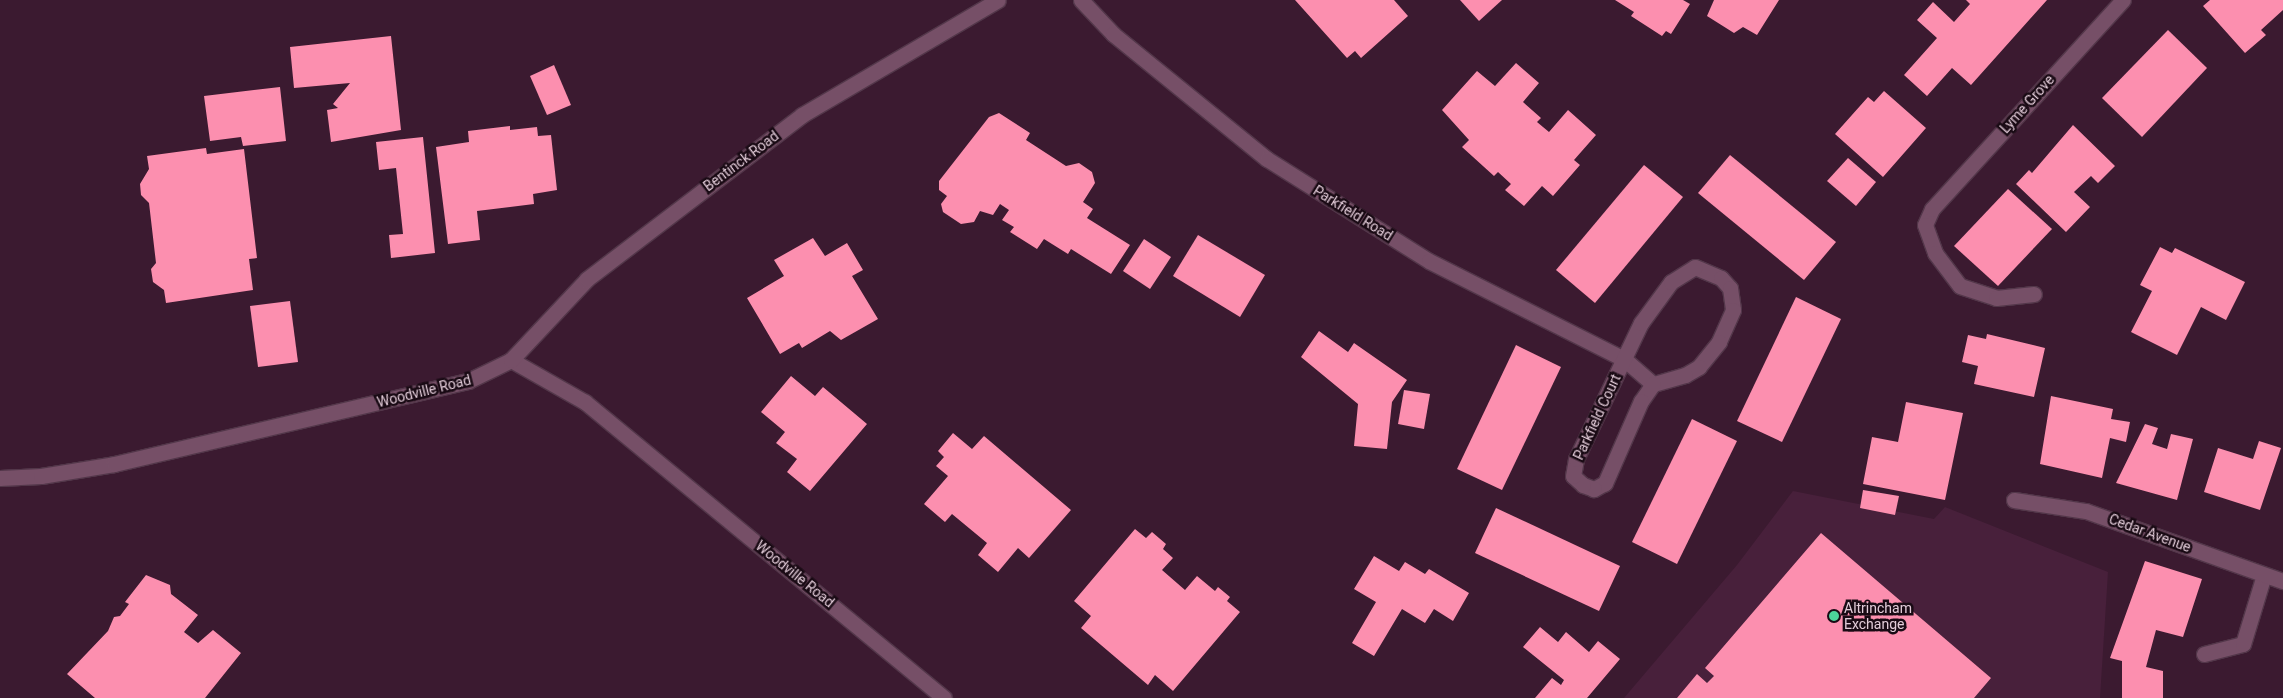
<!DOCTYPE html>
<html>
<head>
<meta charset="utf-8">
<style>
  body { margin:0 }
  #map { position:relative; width:2283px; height:698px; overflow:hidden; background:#3b1a30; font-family:Roboto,sans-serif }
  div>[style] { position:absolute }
  .built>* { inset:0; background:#48203b }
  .building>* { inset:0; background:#fc8faf }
  .roads { filter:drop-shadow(1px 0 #53374a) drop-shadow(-1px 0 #53374a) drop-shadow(0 1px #53374a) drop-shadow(0 -1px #53374a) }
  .lane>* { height:15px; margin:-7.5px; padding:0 7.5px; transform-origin:7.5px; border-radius:7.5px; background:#764f67 }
  .street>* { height:15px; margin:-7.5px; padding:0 7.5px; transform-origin:7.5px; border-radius:7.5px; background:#764f67 }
  .dots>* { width:14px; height:14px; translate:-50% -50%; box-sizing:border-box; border:2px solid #190a14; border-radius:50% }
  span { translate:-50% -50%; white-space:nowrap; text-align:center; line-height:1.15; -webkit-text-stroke:5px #190a14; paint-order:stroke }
  .street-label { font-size:14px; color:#e3ccd9 }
  .poi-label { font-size:14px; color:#e3ccd9 }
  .left { translate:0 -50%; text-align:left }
</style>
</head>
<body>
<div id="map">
  <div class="built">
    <i style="clip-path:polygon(1793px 491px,1934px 519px,1945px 507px,2108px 572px,2100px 698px,1624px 698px,1737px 565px)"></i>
  </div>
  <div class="building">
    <i style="clip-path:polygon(1295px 0,1394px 0,1408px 16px,1361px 58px,1355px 51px,1347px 58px)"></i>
    <i style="clip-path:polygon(1460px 0,1502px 0,1479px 21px)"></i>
    <i style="clip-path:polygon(1615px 0,1683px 0,1690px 4px,1671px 34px,1666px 31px,1662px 36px,1631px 16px,1634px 12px)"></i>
    <i style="clip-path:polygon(1714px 0,1779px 0,1757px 35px,1743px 27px,1734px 33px,1707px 16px)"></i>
    <i style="clip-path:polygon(1966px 0,2047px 0,1971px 85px,1952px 68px,1927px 96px,1904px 75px,1937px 38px,1917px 20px,1933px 2px,1954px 22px,1970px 4px)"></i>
    <i style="clip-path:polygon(2210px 0,2283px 0,2283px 10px,2261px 30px,2266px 35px,2245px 53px,2203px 6px)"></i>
    <i style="clip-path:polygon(2168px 30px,2207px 68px,2142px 137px,2102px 98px)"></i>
    <i style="clip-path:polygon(391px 36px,401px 130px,331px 142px,327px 110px,338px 108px,333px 104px,350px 83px,294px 88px,290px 47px)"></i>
    <i style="clip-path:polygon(1516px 63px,1539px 83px,1523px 102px,1541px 118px,1537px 122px,1549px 132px,1568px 110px,1596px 135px,1574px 160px,1580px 165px,1553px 196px,1542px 186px,1524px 206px,1505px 190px,1511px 184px,1498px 172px,1494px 176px,1462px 147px,1469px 140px,1442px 110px,1477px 71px,1495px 86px)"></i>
    <i style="clip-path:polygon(554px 65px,571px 105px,547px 115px,530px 76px)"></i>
    <i style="clip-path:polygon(280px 87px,286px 141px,243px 146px,241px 137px,210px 141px,204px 96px)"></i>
    <i style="clip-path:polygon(1884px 91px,1926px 128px,1883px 177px,1835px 134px,1868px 97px,1874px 102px)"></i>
    <i style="clip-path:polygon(999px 113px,1030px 133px,1026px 140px,1066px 166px,1079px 163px,1092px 172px,1095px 183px,1083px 202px,1093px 209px,1087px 218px,1130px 245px,1111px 274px,1071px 249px,1068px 254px,1044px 239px,1037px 249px,1010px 232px,1014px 227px,1002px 220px,1009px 210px,1000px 204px,993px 215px,980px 211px,974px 222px,961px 224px,943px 212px,941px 204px,947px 196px,939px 190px,939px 181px,989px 117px)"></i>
    <i style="clip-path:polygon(2073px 125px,2115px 166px,2098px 183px,2091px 176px,2074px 192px,2090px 207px,2066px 232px,2016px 184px,2029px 170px,2032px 173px)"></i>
    <i style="clip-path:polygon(510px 126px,510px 130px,537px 127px,538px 136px,551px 135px,557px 190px,533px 194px,534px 204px,477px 211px,480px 240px,448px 244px,436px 147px,469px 142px,468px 131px)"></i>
    <i style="clip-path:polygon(423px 137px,435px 253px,391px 258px,389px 235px,403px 234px,396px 168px,379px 170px,376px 142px)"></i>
    <i style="clip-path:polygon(206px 148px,207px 154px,244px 149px,257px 258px,249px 259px,253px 290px,166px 303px,164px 290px,153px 282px,151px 269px,156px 263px,149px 203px,141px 195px,140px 184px,149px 169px,147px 156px)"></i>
    <i style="clip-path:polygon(1730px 155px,1836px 242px,1804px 280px,1698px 193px)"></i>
    <i style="clip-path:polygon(1848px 158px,1876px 182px,1856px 206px,1827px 181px)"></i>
    <i style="clip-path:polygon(1644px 165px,1683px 197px,1595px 303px,1556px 270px)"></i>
    <i style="clip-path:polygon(2008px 189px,2052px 229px,1998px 286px,1954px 246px)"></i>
    <i style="clip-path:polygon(1198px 235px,1265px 275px,1240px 317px,1173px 276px)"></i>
    <i style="clip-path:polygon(813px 238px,825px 256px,847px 243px,863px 270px,852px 276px,878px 319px,841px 340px,830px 331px,802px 348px,799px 343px,780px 354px,747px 298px,784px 276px,774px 260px)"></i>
    <i style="clip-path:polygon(1144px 239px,1171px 257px,1150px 289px,1123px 271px)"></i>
    <i style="clip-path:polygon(2160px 247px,2172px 253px,2175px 248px,2245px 282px,2226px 320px,2201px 307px,2177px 355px,2131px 332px,2152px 291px,2140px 285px)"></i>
    <i style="clip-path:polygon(1796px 297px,1841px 319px,1782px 442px,1737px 421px)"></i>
    <i style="clip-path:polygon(290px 301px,298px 362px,258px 367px,250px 306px)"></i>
    <i style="clip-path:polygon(1319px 331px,1348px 352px,1354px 343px,1407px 380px,1392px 402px,1387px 449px,1354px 446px,1358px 404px,1301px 357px)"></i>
    <i style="clip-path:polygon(1987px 334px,2045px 348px,2034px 397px,1974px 384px,1978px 366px,1962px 362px,1968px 335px,1986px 339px)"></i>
    <i style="clip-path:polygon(1516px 345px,1561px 367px,1502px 490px,1457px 469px)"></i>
    <i style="clip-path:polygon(791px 376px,815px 396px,823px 387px,867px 424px,810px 491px,787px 472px,797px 459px,776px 443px,785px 432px,761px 412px)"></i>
    <i style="clip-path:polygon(1404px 390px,1430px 394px,1424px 429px,1398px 424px)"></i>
    <i style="clip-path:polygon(2051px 396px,2113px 409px,2111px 419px,2130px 422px,2126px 442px,2110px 438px,2102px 478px,2040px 464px)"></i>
    <i style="clip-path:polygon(1906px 402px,1963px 413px,1945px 500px,1863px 484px,1872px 437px,1898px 442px)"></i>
    <i style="clip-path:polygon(1692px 419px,1737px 441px,1677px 564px,1632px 542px)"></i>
    <i style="clip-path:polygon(2145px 424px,2158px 428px,2152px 444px,2167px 449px,2171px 434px,2193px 439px,2177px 500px,2116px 483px)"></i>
    <i style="clip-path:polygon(953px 433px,972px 449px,984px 436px,1071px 510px,1029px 558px,1018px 548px,998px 572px,978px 555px,987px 543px,952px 514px,945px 522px,924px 504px,948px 476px,936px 466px,944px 457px,938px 451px)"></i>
    <i style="clip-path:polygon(2259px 441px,2281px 448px,2260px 510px,2204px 492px,2218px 448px,2253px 459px)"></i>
    <i style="clip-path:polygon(1863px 490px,1899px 496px,1895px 515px,1860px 508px)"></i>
    <i style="clip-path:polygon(1496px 508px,1620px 566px,1599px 611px,1475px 553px)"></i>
    <i style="clip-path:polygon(1135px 529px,1146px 538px,1152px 532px,1166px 544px,1163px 549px,1173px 558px,1162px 570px,1185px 590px,1197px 576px,1215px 591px,1218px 587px,1230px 597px,1227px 601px,1240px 612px,1173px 691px,1155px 675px,1148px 685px,1081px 628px,1091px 616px,1074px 601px)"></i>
    <i style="clip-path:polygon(1821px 533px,1991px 678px,1974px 698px,1677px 698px,1697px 674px,1707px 683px,1714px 676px,1705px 668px)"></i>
    <i style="clip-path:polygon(1374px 556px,1399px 571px,1405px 562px,1425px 574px,1429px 569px,1469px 593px,1453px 621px,1434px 609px,1425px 623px,1402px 609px,1374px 656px,1352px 643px,1376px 602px,1354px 589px)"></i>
    <i style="clip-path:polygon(2145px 561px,2202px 579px,2183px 637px,2156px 630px,2146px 667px,2163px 671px,2163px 698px,2122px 698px,2122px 661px,2110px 658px)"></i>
    <i style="clip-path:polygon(146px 575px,170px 585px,171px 594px,198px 615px,184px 632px,198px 643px,213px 630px,241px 653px,205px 698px,95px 698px,67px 674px,108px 631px,114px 617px,120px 616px,129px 604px,125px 602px)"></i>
    <i style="clip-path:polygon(1540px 627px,1558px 642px,1566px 632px,1589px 652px,1598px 641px,1620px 659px,1587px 698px,1535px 698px,1552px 678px,1561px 685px,1564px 680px,1523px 647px)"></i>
  </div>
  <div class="roads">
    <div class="lane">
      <i style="left:1932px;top:209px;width:17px;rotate:114deg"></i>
      <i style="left:1925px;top:225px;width:30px;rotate:70deg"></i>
      <i style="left:1935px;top:253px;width:41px;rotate:52.9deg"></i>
      <i style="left:1960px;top:286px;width:38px;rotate:18deg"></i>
      <i style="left:1996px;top:298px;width:38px;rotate:-6deg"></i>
      <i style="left:2204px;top:654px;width:40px;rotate:-14.4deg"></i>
      <i style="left:2243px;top:644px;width:72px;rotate:-73.1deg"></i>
    </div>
    <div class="street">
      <i style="left:1081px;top:0;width:47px;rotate:46.7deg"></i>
      <i style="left:1113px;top:34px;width:198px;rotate:39.1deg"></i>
      <i style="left:1267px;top:159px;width:191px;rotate:32.2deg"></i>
      <i style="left:1429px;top:261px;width:218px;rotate:26.7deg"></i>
      <i style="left:1624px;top:359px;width:38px;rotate:41deg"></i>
      <i style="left:1932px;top:209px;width:283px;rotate:-47.6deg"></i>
      <i style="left:1695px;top:267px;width:28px;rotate:23deg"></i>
      <i style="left:1721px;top:278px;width:13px;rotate:48deg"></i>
      <i style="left:1730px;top:288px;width:22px;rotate:82deg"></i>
      <i style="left:1733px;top:310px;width:35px;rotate:114deg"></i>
      <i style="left:1719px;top:342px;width:32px;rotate:129deg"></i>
      <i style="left:1699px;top:367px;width:16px;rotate:150deg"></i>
      <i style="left:1685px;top:375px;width:33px;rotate:164deg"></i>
      <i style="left:1653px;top:384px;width:21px;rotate:125deg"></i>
      <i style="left:1641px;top:401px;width:90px;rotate:113.7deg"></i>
      <i style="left:1605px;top:483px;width:13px;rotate:151deg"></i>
      <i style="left:1594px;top:489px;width:12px;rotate:-160deg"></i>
      <i style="left:1583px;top:485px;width:13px;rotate:-138deg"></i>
      <i style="left:1573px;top:476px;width:17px;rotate:-80deg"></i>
      <i style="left:1576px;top:459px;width:151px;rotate:-64.5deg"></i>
      <i style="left:1641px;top:323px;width:51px;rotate:-53.8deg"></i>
      <i style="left:1671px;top:282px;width:28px;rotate:-32deg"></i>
      <i style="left:511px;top:360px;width:85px;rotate:29.6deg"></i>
      <i style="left:585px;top:402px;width:465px;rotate:39.5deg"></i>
      <i style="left:0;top:478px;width:41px;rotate:-2.8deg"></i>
      <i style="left:41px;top:476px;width:74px;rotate:-9.3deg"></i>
      <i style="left:114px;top:464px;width:364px;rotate:-13.2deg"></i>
      <i style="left:468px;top:381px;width:48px;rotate:-26deg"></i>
      <i style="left:511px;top:360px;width:111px;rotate:-46.8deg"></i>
      <i style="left:587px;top:279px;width:270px;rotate:-37.3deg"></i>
      <i style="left:802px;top:115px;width:227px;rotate:-30.4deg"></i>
      <i style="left:2014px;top:500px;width:73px;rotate:8.7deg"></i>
      <i style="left:2086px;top:511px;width:209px;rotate:19.6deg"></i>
    </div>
  </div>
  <div class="dots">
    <i style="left:1834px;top:616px;background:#4cd39a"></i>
  </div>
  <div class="street-label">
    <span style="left:2027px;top:104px;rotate:-48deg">Lyme Grove</span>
    <span style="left:741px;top:161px;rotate:-37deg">Bentinck Road</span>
    <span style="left:1353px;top:213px;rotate:32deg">Parkfield Road</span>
    <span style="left:424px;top:391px;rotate:-14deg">Woodville Road</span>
    <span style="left:1597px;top:417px;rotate:-65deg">Parkfield Court</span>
    <span style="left:2150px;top:533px;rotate:20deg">Cedar Avenue</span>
    <span style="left:795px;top:574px;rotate:39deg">Woodville Road</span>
  </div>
  <div class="poi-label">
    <span class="left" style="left:1844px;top:616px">Altrincham<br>Exchange</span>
  </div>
</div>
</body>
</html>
